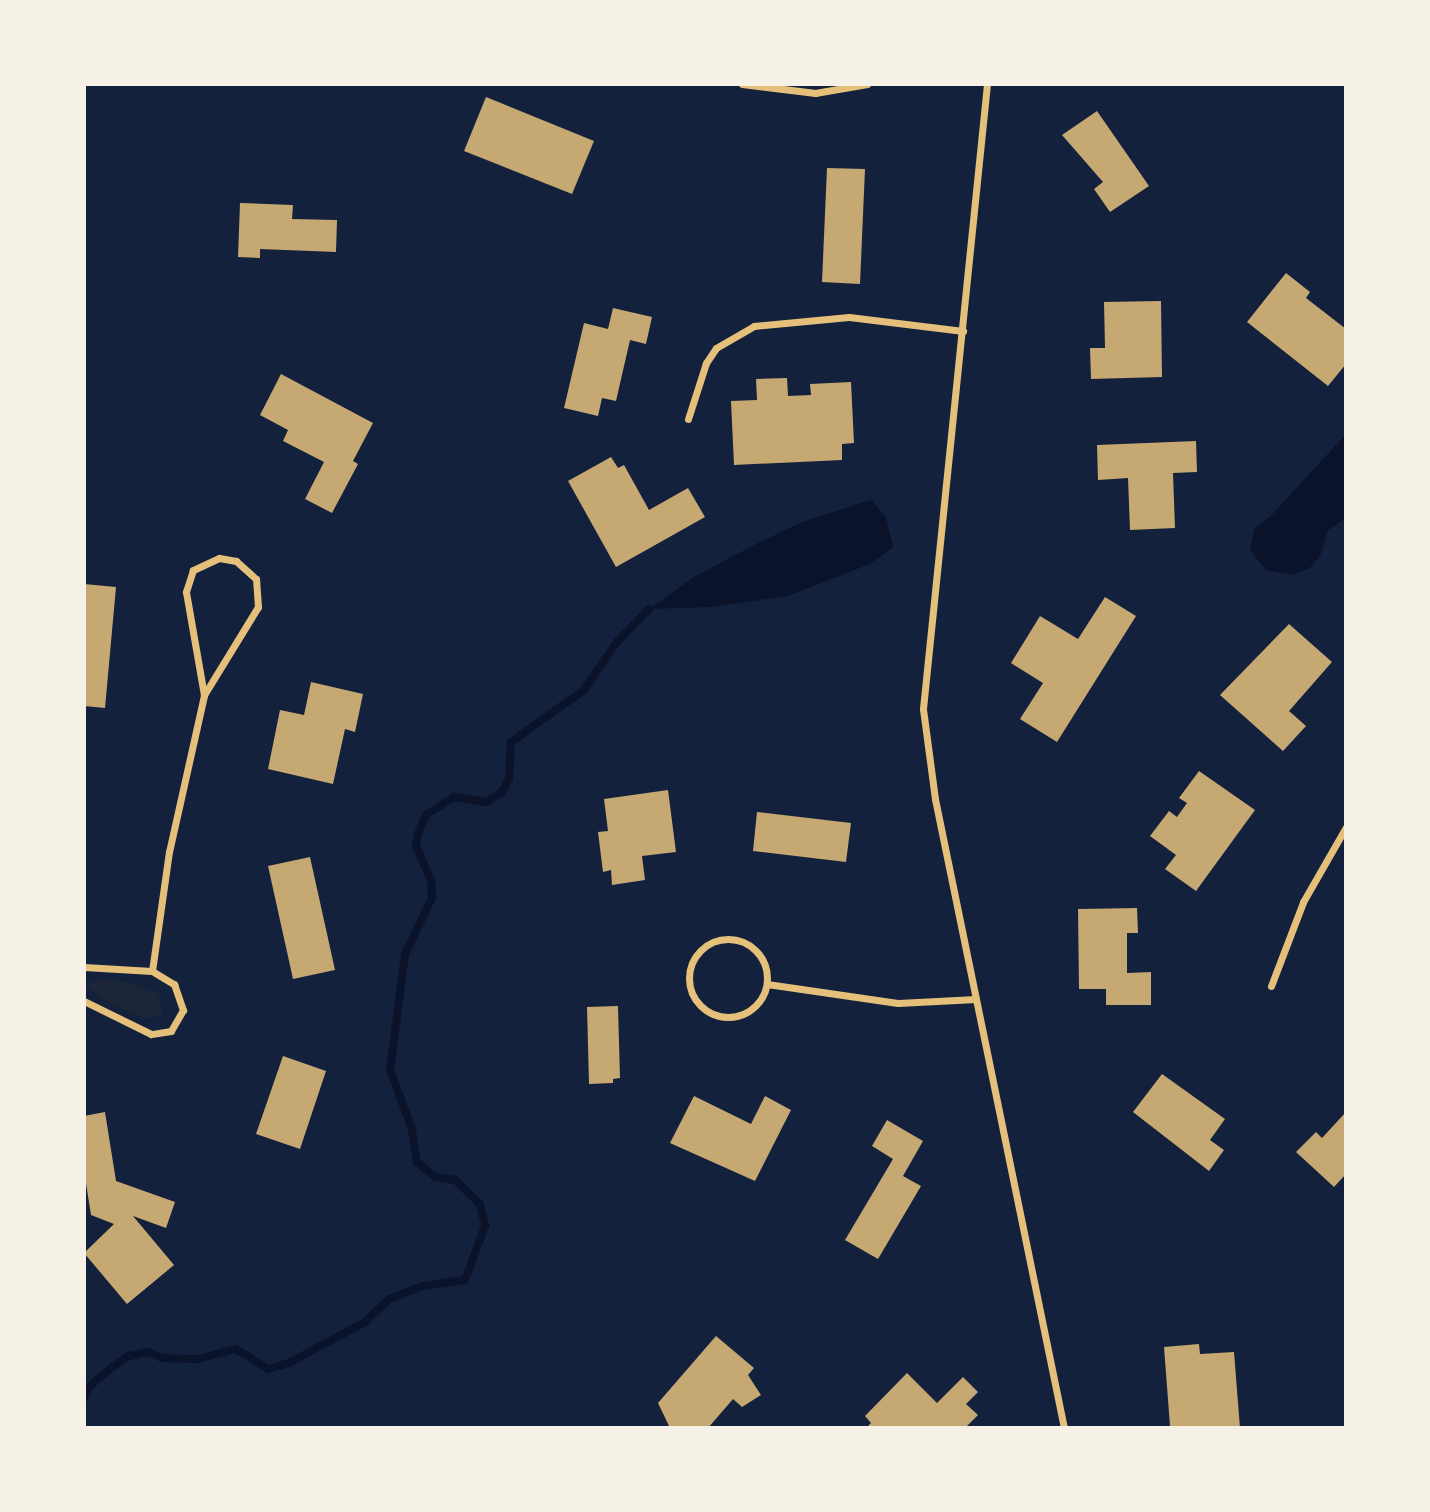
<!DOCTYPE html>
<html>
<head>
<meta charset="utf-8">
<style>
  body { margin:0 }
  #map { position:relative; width:1430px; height:1512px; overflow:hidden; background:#14213d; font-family:"Source Sans 3",sans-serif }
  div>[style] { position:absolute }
  .green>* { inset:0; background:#1d2539 }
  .water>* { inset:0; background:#0b132b }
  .stream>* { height:8px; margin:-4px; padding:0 4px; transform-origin:4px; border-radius:4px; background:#0b132b }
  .building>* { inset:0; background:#c6a872 }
  .minor>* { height:7px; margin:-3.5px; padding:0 3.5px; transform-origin:3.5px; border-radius:3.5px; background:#e5c07b }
  .minor>.ring { margin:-3.5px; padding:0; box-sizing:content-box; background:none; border:7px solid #e5c07b; border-radius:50% }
  span { translate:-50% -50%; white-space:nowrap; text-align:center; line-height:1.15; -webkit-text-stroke:5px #f6f1e7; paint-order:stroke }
  .frame { position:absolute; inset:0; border:86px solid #f6f1e7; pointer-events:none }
</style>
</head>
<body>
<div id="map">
  <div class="green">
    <i style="clip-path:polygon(99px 979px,132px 983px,159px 994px,162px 1016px,143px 1018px,101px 998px,86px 986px)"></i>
  </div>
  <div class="water">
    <i style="clip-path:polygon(1346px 434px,1346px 518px,1328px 530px,1321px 554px,1310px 568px,1292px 575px,1266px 570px,1250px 550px,1255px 527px,1269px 518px)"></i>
    <i style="clip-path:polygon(871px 500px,886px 517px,893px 547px,870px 564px,788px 596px,713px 607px,649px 609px,694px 577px,754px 545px,802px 522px)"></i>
  </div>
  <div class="stream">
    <i style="left:84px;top:1398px;width:12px;rotate:-66deg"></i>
    <i style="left:89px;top:1387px;width:29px;rotate:-41deg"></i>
    <i style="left:111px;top:1368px;width:22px;rotate:-34deg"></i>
    <i style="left:129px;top:1356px;width:19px;rotate:-12deg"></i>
    <i style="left:148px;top:1352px;width:15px;rotate:23deg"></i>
    <i style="left:162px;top:1358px;width:36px;rotate:2deg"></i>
    <i style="left:198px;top:1359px;width:39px;rotate:-15deg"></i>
    <i style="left:236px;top:1349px;width:38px;rotate:32deg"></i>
    <i style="left:268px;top:1369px;width:22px;rotate:-16deg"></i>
    <i style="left:289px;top:1363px;width:86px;rotate:-28.3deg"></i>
    <i style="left:365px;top:1322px;width:33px;rotate:-44deg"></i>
    <i style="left:389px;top:1299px;width:36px;rotate:-21deg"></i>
    <i style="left:423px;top:1286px;width:42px;rotate:-8.1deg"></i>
    <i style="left:465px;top:1280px;width:58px;rotate:-69.7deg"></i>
    <i style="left:485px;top:1226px;width:23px;rotate:-103deg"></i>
    <i style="left:480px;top:1204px;width:35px;rotate:-136deg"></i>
    <i style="left:455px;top:1180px;width:20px;rotate:-171deg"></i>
    <i style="left:435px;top:1177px;width:23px;rotate:-140deg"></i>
    <i style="left:417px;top:1162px;width:33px;rotate:-99deg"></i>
    <i style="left:412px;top:1129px;width:63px;rotate:-110.4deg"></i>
    <i style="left:390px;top:1070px;width:117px;rotate:-82.6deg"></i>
    <i style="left:405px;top:954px;width:62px;rotate:-64.3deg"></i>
    <i style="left:432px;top:898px;width:17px;rotate:-93deg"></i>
    <i style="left:431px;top:881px;width:38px;rotate:-113deg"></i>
    <i style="left:416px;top:846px;width:12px;rotate:-81deg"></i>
    <i style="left:418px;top:834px;width:21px;rotate:-67deg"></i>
    <i style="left:426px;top:815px;width:33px;rotate:-33deg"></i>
    <i style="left:454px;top:797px;width:32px;rotate:9deg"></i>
    <i style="left:486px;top:802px;width:17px;rotate:-31deg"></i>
    <i style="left:501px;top:793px;width:16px;rotate:-60deg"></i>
    <i style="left:509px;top:779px;width:37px;rotate:-87deg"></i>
    <i style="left:511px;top:742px;width:90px;rotate:-35.5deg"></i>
    <i style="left:584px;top:690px;width:58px;rotate:-55.5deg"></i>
    <i style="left:617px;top:642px;width:46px;rotate:-45.9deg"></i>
  </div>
  <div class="building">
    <i style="clip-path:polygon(486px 97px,594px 141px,572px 194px,464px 151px)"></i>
    <i style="clip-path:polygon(1097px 111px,1149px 186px,1110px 212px,1094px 189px,1103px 182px,1062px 135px)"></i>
    <i style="clip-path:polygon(827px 168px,865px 169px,860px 284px,822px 282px)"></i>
    <i style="clip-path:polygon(240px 203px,293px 205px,292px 219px,337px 220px,336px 252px,260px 249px,260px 258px,238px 257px)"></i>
    <i style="clip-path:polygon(1286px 273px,1310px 292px,1306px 298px,1346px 329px,1346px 364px,1328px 386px,1247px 322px)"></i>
    <i style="clip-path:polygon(1161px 301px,1162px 377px,1091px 379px,1090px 348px,1105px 348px,1104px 302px)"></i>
    <i style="clip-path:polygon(613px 308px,652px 317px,646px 344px,630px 340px,616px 401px,602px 398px,598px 416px,564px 408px,584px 323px,608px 329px)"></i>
    <i style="clip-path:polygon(281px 374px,373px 423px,353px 461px,358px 464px,332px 513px,305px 499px,324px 462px,283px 441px,288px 430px,260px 415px)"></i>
    <i style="clip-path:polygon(787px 378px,788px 396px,811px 395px,810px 384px,851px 382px,854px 443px,842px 444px,842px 460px,734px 465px,731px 401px,757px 400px,756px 379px)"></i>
    <i style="clip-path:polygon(1196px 441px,1197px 472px,1173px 473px,1175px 528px,1130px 530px,1128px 478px,1098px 480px,1097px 445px)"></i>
    <i style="clip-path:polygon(611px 457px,618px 468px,624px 465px,649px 510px,688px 488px,705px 517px,616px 567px,568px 481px)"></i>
    <i style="clip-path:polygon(84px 584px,116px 587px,105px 708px,84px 706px)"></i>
    <i style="clip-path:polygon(1105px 597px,1136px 616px,1057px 742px,1020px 719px,1043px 683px,1011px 663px,1040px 616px,1078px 639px)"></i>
    <i style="clip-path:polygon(1289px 624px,1332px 662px,1289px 711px,1306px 726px,1283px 751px,1220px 695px)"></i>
    <i style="clip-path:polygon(311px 682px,363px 694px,355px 732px,345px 729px,333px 784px,268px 769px,280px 710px,304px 715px)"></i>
    <i style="clip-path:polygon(1199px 771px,1255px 810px,1196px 891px,1165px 869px,1176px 855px,1150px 836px,1169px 811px,1177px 817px,1187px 803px,1179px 798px)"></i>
    <i style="clip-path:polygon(668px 790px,676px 852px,642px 856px,645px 880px,612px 885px,611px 870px,603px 872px,598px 832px,608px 831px,604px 799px)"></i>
    <i style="clip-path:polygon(757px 812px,851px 823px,846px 862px,753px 851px)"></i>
    <i style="clip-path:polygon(310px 857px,335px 970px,293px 979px,268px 866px)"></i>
    <i style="clip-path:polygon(1137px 908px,1138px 933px,1127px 933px,1127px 973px,1151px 972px,1151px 1005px,1106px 1005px,1106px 989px,1079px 989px,1078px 909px)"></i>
    <i style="clip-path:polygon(618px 1006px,620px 1078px,613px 1079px,613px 1083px,589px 1084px,587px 1007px)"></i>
    <i style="clip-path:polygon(283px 1056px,326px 1071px,300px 1149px,256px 1134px)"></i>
    <i style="clip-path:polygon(1162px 1074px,1225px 1119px,1210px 1140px,1224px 1150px,1209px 1171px,1133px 1112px)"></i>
    <i style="clip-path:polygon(694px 1096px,751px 1124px,765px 1096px,791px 1110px,755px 1181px,670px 1143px)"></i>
    <i style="clip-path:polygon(105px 1112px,116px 1181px,175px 1202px,166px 1228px,133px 1216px,174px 1265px,127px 1304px,84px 1253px,114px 1224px,91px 1215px,84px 1171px,84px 1116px)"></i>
    <i style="clip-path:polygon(1346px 1112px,1346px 1174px,1334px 1187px,1296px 1152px,1316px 1132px,1322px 1138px)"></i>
    <i style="clip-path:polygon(887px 1120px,923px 1141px,903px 1176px,921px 1186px,878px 1259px,845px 1240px,893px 1159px,872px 1146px)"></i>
    <i style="clip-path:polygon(716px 1336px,754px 1368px,748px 1375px,761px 1395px,742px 1407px,733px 1399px,708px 1428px,670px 1428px,658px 1403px)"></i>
    <i style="clip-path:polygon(1199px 1344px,1200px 1354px,1234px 1352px,1240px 1428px,1170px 1426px,1164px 1347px)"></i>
    <i style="clip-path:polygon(907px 1373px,937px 1403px,963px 1377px,978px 1392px,966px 1404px,978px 1415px,965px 1428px,866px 1428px,871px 1423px,865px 1416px)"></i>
  </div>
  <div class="minor">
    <i style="left:742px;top:84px;width:74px;rotate:7deg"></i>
    <i style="left:815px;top:93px;width:53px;rotate:-9.8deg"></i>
    <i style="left:987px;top:84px;width:628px;rotate:95.85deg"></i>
    <i style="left:923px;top:709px;width:91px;rotate:82.4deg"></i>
    <i style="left:935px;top:799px;width:642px;rotate:78.41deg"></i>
    <i style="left:688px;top:419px;width:59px;rotate:-72.2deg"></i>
    <i style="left:706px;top:363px;width:18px;rotate:-56deg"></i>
    <i style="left:716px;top:348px;width:44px;rotate:-30.1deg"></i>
    <i style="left:754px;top:326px;width:95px;rotate:-5.4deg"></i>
    <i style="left:849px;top:317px;width:115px;rotate:7deg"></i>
    <i class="ring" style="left:689px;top:939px;width:71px;height:71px"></i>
    <i style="left:84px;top:967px;width:68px;rotate:3.4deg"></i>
    <i style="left:152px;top:971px;width:26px;rotate:31deg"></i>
    <i style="left:174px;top:984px;width:28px;rotate:71deg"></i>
    <i style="left:183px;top:1010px;width:24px;rotate:120deg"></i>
    <i style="left:171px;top:1031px;width:20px;rotate:171deg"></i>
    <i style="left:151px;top:1034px;width:75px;rotate:-153.8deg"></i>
    <i style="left:152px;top:971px;width:120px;rotate:-81.9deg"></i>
    <i style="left:169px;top:852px;width:161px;rotate:-77.4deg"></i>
    <i style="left:204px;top:695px;width:103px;rotate:-58.5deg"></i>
    <i style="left:258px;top:607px;width:28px;rotate:-94deg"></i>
    <i style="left:256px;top:579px;width:27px;rotate:-138deg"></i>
    <i style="left:236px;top:561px;width:17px;rotate:-170deg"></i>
    <i style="left:219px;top:558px;width:29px;rotate:155deg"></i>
    <i style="left:193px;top:570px;width:23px;rotate:108deg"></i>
    <i style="left:186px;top:592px;width:105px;rotate:80.1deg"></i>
    <i style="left:767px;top:984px;width:132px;rotate:8.3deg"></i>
    <i style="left:898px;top:1003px;width:78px;rotate:-2.9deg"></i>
    <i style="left:1271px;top:986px;width:90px;rotate:-69.1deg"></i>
    <i style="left:1303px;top:902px;width:86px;rotate:-60.2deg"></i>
  </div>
  <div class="frame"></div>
</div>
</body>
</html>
